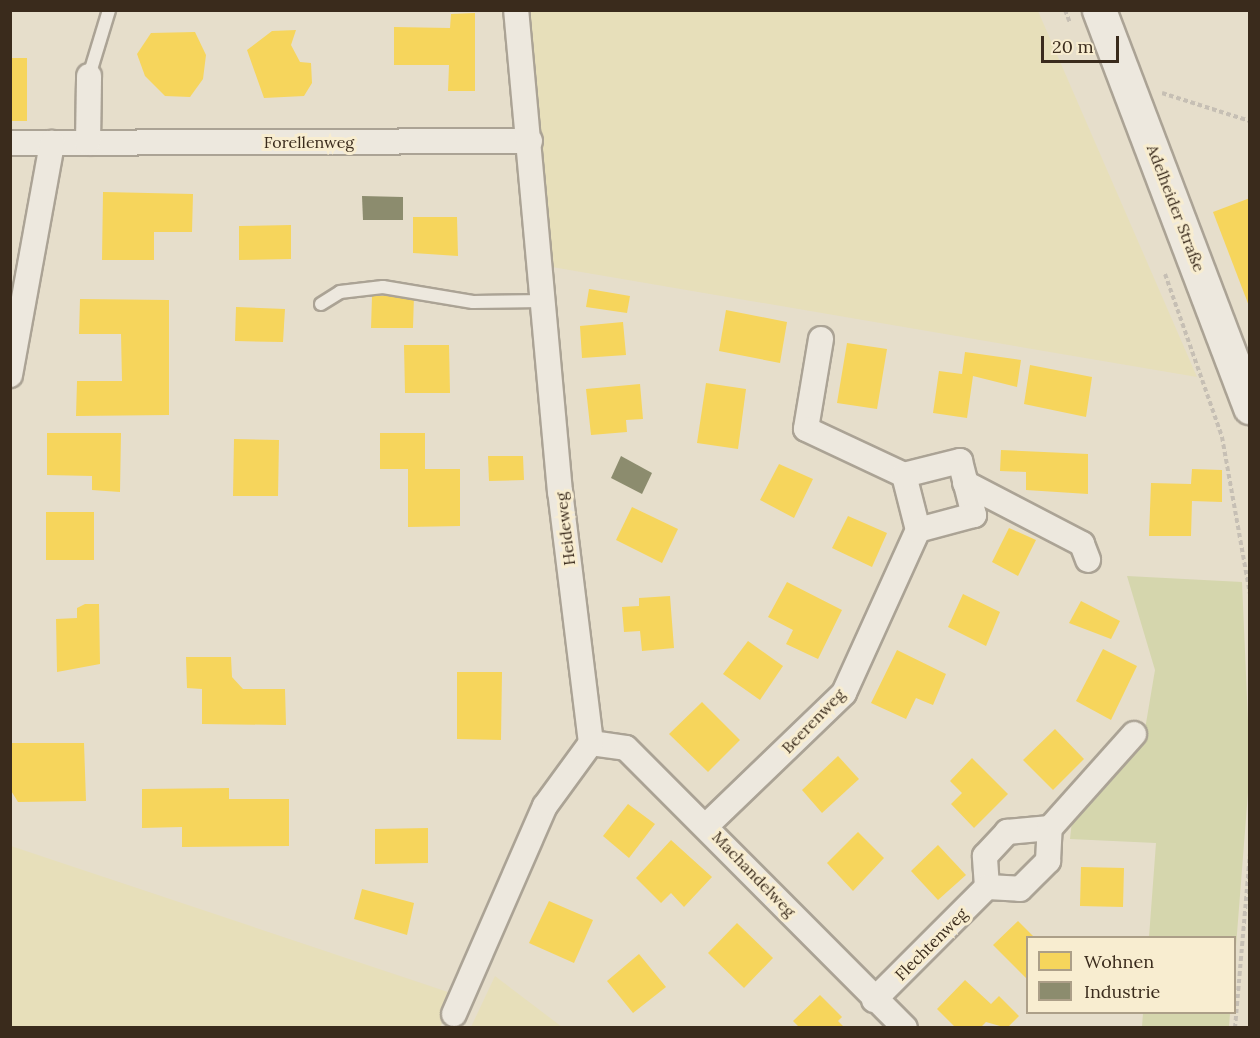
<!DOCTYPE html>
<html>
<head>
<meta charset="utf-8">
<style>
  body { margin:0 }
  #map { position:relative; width:1260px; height:1038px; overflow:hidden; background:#e6decb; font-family:Lora,serif }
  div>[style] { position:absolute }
  .farmland>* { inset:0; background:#e7dfba }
  .green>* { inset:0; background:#d5d6ad }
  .homes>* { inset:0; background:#f6d55c }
  .industry>* { inset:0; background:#8c8c6e }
  .path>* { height:4px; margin-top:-2px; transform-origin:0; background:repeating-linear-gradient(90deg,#c6bfb4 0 4.5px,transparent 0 7.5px) }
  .roads { filter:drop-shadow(2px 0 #aba395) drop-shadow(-2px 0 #aba395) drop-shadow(0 2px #aba395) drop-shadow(0 -2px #aba395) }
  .lane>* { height:12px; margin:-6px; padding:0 6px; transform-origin:6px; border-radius:6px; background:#ede8de }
  .street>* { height:24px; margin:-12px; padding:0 12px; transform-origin:12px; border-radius:12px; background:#ede8de }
  .secondary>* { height:33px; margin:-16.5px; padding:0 16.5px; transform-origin:16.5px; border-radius:16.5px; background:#ede8de }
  span { translate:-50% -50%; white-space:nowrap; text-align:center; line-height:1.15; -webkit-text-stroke:6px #f8edd0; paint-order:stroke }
  .street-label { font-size:16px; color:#3a2b1c }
  .frame { position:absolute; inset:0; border:12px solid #3a2b1c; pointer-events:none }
  .legend { position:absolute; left:1026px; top:936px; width:210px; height:78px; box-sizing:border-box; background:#f8edd0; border:2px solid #ac9f88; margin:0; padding:8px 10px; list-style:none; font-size:18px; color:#3a2b1c }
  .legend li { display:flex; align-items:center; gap:12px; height:30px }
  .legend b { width:30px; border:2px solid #ac9f88 }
  .scale { position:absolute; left:1041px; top:36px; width:78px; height:27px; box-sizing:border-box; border:3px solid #3a2b1c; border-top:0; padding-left:8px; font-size:18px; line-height:21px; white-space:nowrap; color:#3a2b1c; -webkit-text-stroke:4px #f8edd0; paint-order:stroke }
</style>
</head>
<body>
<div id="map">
  <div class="farmland">
    <i style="clip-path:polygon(527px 11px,1038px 11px,1197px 377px,552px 267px)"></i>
    <i style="clip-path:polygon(11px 846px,457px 995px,440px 1027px,11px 1028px)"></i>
    <i style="clip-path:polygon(495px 976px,562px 1027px,471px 1027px)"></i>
  </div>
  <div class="green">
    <i style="clip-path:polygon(1127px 576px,1242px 582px,1250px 767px,1235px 959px,1234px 938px,1149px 937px,1156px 843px,1070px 839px,1072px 821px,1143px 741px,1155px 670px)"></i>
    <i style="clip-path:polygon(1143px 1013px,1230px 1013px,1229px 1027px,1142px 1027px)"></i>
  </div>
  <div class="homes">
    <i style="clip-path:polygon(475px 13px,475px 91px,448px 91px,449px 65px,394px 65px,394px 27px,450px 28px,451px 14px)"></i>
    <i style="clip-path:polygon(296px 30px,291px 45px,300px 62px,311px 63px,312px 83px,304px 96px,264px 98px,247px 50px,272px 31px)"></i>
    <i style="clip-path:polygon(195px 32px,206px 55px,203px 79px,190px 97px,165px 96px,145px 76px,137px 54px,151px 33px)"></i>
    <i style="clip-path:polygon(10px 58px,27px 58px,27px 121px,10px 121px)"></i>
    <i style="clip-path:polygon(103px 192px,193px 194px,192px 232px,154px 232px,154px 260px,102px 260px)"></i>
    <i style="clip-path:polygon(1250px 198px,1250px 306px,1249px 306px,1213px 212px)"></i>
    <i style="clip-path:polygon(413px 217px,457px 217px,458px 256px,413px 253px)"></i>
    <i style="clip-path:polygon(291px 225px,291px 259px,239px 260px,239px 226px)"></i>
    <i style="clip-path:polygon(589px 289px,630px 296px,627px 313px,586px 307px)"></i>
    <i style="clip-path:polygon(414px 295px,413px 328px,371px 328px,372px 296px)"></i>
    <i style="clip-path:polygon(80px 299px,169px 300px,169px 415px,76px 416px,77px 381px,122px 381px,121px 334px,79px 334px)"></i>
    <i style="clip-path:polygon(236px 307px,285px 309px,283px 342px,235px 341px)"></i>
    <i style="clip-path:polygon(726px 310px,787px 322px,780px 363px,719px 351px)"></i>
    <i style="clip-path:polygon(623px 322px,626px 355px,582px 358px,580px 326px)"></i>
    <i style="clip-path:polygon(847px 343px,887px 349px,877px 409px,837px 403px)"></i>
    <i style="clip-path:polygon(404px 345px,449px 345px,450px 393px,405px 393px)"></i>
    <i style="clip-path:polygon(965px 352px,1021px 360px,1017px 387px,973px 376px,967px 418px,933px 413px,939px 371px,962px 374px)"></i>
    <i style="clip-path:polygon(1030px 365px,1092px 377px,1086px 417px,1024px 404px)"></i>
    <i style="clip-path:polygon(706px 383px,746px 389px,738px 449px,697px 443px)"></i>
    <i style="clip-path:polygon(640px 384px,643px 419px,626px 420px,627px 432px,591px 435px,586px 389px)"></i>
    <i style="clip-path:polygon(47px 433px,121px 433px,120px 492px,92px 490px,92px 476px,47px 475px)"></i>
    <i style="clip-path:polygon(380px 433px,425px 433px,425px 469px,460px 469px,460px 526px,408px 527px,408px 469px,380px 469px)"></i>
    <i style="clip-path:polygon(234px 439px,279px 440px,278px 496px,233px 496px)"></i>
    <i style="clip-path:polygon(1001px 450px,1088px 454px,1088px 494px,1026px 490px,1026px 472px,1000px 471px)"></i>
    <i style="clip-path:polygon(488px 456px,523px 456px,524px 480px,489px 481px)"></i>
    <i style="clip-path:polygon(779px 464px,813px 479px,794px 518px,760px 500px)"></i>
    <i style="clip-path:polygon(1192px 469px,1222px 470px,1222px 502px,1192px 501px,1191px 536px,1149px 536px,1151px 483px,1191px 484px)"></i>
    <i style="clip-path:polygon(632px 507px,678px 529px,662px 563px,616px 540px)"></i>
    <i style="clip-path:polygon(46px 512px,94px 512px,94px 560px,46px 560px)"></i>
    <i style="clip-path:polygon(848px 516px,887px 533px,872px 567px,832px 548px)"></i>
    <i style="clip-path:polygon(1009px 528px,1036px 540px,1018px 576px,992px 562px)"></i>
    <i style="clip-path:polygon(787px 582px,842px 610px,818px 659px,786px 644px,793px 630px,768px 617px)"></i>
    <i style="clip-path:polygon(963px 594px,1000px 612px,986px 646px,948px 627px)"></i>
    <i style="clip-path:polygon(670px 596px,674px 648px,642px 651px,640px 631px,624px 632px,622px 607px,639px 606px,639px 598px)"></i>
    <i style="clip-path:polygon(1081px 601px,1120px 621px,1111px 639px,1069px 623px)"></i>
    <i style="clip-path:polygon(85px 604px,99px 604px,100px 664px,57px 672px,56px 619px,77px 618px,77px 608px)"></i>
    <i style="clip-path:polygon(748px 641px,783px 666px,760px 700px,723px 674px)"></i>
    <i style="clip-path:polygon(1103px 649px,1137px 666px,1111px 720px,1076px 701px)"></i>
    <i style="clip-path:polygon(897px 650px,946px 674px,933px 705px,916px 698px,906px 719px,871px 703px)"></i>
    <i style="clip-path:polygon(186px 657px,231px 657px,232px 677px,243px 689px,285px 689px,286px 725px,202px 724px,202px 689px,187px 688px)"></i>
    <i style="clip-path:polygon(457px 672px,502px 672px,501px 740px,457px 739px)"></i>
    <i style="clip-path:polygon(702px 702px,740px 740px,708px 772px,669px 734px)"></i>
    <i style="clip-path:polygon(1055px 729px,1084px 759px,1053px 790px,1023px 760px)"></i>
    <i style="clip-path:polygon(10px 743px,84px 743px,86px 801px,18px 802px,10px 789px)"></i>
    <i style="clip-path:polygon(838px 756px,859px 779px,822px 813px,802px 790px)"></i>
    <i style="clip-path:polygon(972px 758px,1008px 794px,974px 828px,951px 804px,962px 793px,950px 781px)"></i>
    <i style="clip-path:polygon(229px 788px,229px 799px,289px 799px,289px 846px,182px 847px,182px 827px,142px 828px,142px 789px)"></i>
    <i style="clip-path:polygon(628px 804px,655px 824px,629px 858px,603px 836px)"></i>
    <i style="clip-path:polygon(428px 828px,428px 863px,375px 864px,375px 829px)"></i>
    <i style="clip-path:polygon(858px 832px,884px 858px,853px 891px,827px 863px)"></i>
    <i style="clip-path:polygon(671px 840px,712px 877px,684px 907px,671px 893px,661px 903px,636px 878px)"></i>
    <i style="clip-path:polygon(938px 845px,966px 875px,938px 900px,911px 871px)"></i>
    <i style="clip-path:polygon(1081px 867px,1124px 868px,1123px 907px,1080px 906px)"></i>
    <i style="clip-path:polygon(362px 889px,414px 903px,407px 935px,354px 919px)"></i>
    <i style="clip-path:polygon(549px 901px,593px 920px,574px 963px,529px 943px)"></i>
    <i style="clip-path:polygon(1018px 921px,1035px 938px,1028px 938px,1026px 978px,993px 945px)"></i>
    <i style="clip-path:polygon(737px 923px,773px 958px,744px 988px,708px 953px)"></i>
    <i style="clip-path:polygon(639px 954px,666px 987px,633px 1013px,607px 981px)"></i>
    <i style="clip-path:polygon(965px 980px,991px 1004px,999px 996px,1019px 1016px,1007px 1028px,986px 1022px,980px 1028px,956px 1028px,937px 1009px)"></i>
    <i style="clip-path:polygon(820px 995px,842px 1017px,838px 1021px,845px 1028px,800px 1028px,793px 1021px)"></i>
  </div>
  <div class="industry">
    <i style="clip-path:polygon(362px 196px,403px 197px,403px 220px,363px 220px)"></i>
    <i style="clip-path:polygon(621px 456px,652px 473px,642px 494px,611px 478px)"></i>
  </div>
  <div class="path">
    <i style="left:1065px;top:10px;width:14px;rotate:69deg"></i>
    <i style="left:1162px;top:93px;width:92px;rotate:17.7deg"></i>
    <i style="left:1165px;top:274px;width:173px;rotate:70.7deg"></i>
    <i style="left:1222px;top:437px;width:159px;rotate:79.9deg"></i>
    <i style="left:1235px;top:1028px;width:175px;rotate:-85.1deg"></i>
  </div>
  <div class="roads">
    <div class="lane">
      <i style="left:89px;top:76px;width:69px;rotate:-73.1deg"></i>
      <i style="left:321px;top:304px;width:22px;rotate:-32deg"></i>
      <i style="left:340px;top:292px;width:43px;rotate:-6.6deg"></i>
      <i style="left:383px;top:287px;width:91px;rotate:9.5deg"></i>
      <i style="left:473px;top:302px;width:70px;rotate:-0.8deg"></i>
    </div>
    <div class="street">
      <i style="left:10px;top:143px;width:520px;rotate:-0.22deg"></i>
      <i style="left:88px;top:143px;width:67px;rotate:-89.1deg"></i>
      <i style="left:821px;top:339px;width:91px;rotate:99.5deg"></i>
      <i style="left:806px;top:429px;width:108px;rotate:25.1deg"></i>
      <i style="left:10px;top:375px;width:236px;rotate:-79.7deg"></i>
      <i style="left:965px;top:483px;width:132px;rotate:27.5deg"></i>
      <i style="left:1082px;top:544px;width:17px;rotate:69deg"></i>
      <i style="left:591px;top:743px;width:35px;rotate:8deg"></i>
      <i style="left:626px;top:748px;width:395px;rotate:45.1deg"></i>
      <i style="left:707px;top:825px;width:190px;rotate:-43.9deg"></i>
      <i style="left:844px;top:693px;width:179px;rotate:-65.6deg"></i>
      <i style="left:918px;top:530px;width:57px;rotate:-104.3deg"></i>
      <i style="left:904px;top:475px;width:58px;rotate:-14deg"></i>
      <i style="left:960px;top:461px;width:56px;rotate:75.5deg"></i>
      <i style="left:974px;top:515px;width:58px;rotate:165deg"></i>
      <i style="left:987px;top:887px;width:31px;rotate:-94deg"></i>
      <i style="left:985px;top:856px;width:33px;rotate:-47deg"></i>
      <i style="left:1007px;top:832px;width:43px;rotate:-5.3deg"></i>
      <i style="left:1050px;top:828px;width:126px;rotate:-48.2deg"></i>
      <i style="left:874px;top:1000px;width:160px;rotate:-45deg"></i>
      <i style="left:987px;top:887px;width:33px;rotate:3deg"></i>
      <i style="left:1020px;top:889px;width:40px;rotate:-45deg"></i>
      <i style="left:1048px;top:861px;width:33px;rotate:-87deg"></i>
      <i style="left:454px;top:1014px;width:227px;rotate:-66.4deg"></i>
      <i style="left:545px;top:806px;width:78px;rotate:-53.9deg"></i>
      <i style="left:591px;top:743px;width:253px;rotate:-97deg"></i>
      <i style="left:560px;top:492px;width:484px;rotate:-95.2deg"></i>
    </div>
    <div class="secondary">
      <i style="left:1099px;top:10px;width:425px;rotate:69.2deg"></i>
    </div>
  </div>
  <div class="street-label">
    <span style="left:309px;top:142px">Forellenweg</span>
    <span style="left:1176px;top:208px;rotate:69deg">Adelheider Straße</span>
    <span style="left:565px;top:529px;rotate:-97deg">Heideweg</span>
    <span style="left:813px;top:721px;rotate:-46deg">Beerenweg</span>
    <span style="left:754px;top:874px;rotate:46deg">Machandelweg</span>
    <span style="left:931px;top:944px;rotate:-45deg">Flechtenweg</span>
  </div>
  <div class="frame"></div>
  <ul class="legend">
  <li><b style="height:16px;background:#f6d55c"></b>Wohnen</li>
  <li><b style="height:16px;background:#8c8c6e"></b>Industrie</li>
  </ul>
  <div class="scale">20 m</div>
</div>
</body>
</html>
